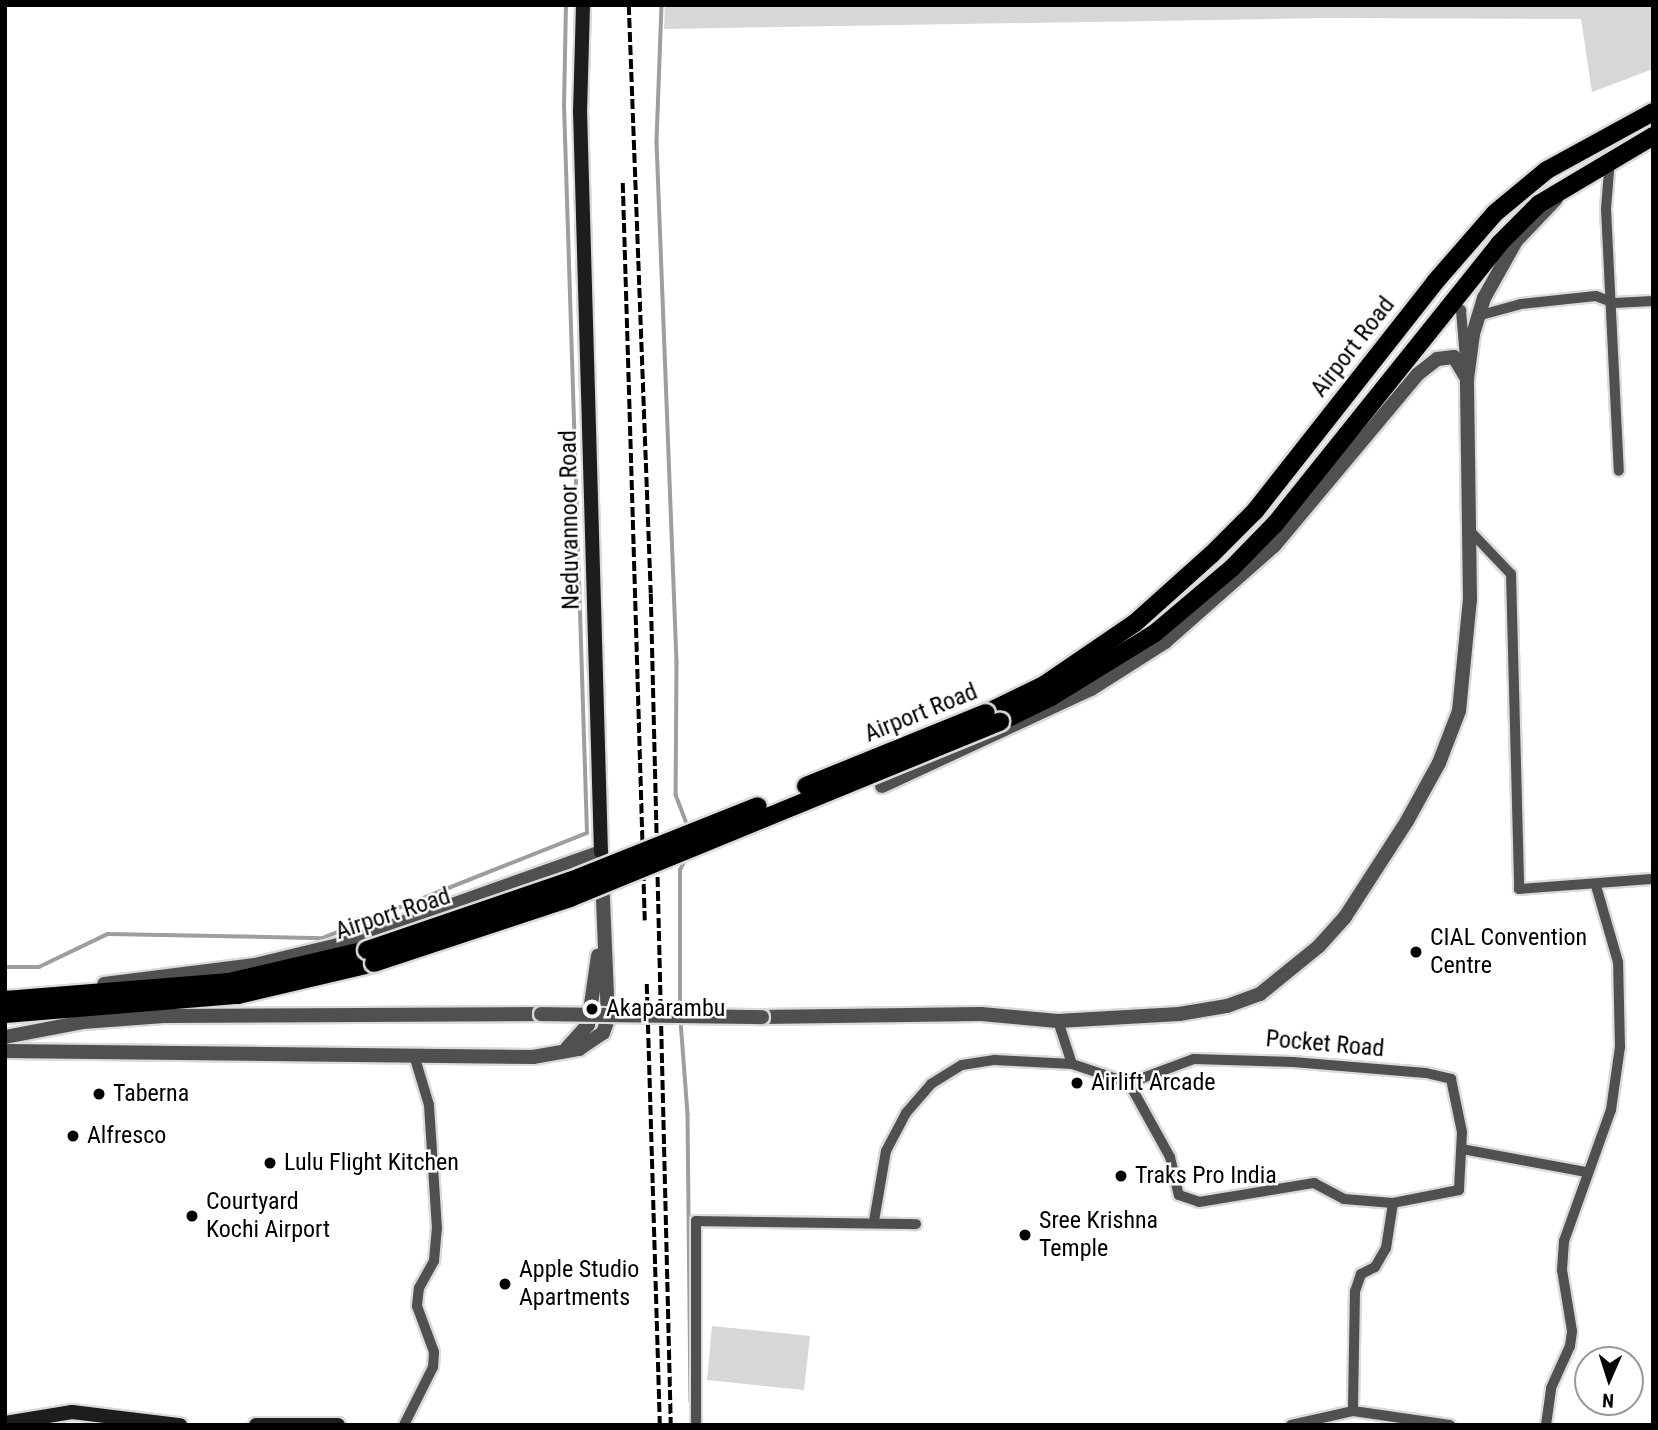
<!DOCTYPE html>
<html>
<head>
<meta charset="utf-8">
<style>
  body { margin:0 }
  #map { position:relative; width:1658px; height:1430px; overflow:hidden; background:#fff; font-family:"Roboto Condensed",sans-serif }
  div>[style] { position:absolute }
  .green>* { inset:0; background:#d7d7d7 }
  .stream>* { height:3.5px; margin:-1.75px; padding:0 1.75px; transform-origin:1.75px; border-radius:1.75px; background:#9e9e9e }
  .roads { filter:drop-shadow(2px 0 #dbdbdb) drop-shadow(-2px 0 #dbdbdb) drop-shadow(0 2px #dbdbdb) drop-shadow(0 -2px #dbdbdb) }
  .minor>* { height:10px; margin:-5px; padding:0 5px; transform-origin:5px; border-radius:5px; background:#505050 }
  .tertiary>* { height:14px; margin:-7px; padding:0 7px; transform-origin:7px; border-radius:7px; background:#505050 }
  .secondary>* { height:14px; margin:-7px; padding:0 7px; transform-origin:7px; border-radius:7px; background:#1d1d1d }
  .primary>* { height:18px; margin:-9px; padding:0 9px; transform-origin:9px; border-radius:9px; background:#000 }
  .rail>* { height:3.5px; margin-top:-1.75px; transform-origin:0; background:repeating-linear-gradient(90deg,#000 0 10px,transparent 0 13.5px) }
  .bridges { filter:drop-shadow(2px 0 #dbdbdb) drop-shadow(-2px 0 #dbdbdb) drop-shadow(0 2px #dbdbdb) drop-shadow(0 -2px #dbdbdb) }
  .tertiary-bridge>* { height:14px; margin:-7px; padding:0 7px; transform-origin:7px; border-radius:7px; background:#505050 }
  .primary-bridge>* { height:18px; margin:-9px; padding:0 9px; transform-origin:9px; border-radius:9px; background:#000 }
  .dots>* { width:19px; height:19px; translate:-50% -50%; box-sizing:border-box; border:4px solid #fff; border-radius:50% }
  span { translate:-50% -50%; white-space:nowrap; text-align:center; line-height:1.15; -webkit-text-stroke:5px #fff; paint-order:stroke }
  .street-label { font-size:24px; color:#000 }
  .poi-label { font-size:24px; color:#000 }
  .left { translate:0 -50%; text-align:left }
  .frame { position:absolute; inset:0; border:7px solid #000; pointer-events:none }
  .north { position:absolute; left:1574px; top:1346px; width:70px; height:70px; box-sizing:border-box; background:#fff; border:2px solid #999; border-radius:50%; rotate:183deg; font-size:19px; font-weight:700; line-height:28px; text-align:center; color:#000 }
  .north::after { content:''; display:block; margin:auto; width:24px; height:32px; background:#000; clip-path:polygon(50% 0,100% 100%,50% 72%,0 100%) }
</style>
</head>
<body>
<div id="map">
  <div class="green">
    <i style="clip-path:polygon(665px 5px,1653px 5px,1653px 69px,1592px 92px,1581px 19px,1325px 18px,664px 29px)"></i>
    <i style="clip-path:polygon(712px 1326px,810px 1336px,804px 1390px,707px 1380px)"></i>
  </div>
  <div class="stream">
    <i style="left:662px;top:5px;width:137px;rotate:92.1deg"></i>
    <i style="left:657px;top:142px;width:521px;rotate:87.8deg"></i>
    <i style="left:677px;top:663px;width:132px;rotate:90.4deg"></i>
    <i style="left:676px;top:795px;width:33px;rotate:69deg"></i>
    <i style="left:5px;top:967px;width:34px"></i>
    <i style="left:39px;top:967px;width:76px;rotate:-25.6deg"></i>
    <i style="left:108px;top:934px;width:215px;rotate:1.1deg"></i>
    <i style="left:323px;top:938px;width:284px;rotate:-21.7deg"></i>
    <i style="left:587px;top:833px;width:726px;rotate:-91.81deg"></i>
    <i style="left:564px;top:107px;width:102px;rotate:-88.9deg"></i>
    <i style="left:680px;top:1013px;width:143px;rotate:-90deg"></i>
    <i style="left:680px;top:870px;width:13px;rotate:-63deg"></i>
    <i style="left:681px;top:1021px;width:94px;rotate:85.7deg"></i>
    <i style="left:688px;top:1115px;width:286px;rotate:89.4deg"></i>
  </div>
  <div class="roads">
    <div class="minor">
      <i style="left:1610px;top:159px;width:50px;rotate:94.6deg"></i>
      <i style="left:1606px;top:209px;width:262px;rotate:87.2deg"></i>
      <i style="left:1450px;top:302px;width:14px;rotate:36deg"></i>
      <i style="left:1461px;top:310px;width:49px;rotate:85.3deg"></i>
      <i style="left:1481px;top:315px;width:41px;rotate:-15.4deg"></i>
      <i style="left:1521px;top:304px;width:75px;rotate:-6.1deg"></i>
      <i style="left:1596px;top:296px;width:19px;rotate:21deg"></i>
      <i style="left:1614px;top:303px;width:39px;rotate:-3deg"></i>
      <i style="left:1470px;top:531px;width:59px;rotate:46.4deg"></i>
      <i style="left:1511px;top:574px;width:315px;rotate:88.5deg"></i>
      <i style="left:1519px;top:889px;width:134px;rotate:-4.3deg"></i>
      <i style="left:1058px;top:1021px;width:45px;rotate:72deg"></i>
      <i style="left:1072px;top:1064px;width:60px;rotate:18.4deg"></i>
      <i style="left:1129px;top:1083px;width:85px;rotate:61deg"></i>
      <i style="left:1170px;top:1157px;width:39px;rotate:77deg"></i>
      <i style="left:1179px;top:1195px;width:21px;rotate:19deg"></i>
      <i style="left:1199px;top:1202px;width:117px;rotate:-9.4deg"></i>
      <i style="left:1314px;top:1183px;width:34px;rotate:28deg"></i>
      <i style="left:1344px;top:1199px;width:49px;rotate:4.7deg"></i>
      <i style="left:1393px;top:1203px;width:46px;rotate:98.8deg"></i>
      <i style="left:1386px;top:1248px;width:22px;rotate:120deg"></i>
      <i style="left:1375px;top:1267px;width:16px;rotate:153deg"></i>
      <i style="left:1361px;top:1274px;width:18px;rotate:109deg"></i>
      <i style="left:1355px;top:1291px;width:120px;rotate:91deg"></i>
      <i style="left:1353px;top:1411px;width:98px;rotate:8.2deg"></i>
      <i style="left:1129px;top:1083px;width:69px;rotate:-20.3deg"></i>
      <i style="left:1194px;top:1059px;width:99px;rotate:1.7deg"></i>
      <i style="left:1293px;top:1062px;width:133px;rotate:4.7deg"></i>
      <i style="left:1426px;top:1073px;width:26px;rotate:13deg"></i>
      <i style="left:1451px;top:1079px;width:54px;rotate:78.3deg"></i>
      <i style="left:1462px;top:1132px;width:58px;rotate:93deg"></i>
      <i style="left:1459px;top:1190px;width:67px;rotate:168.9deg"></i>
      <i style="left:1462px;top:1149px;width:126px;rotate:10.5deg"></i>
      <i style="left:874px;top:1221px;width:71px;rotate:-80.3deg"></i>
      <i style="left:886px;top:1151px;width:43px;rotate:-62.2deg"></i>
      <i style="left:906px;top:1113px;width:38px;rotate:-49deg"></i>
      <i style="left:931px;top:1084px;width:36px;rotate:-32deg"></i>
      <i style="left:962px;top:1065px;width:33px;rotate:-9deg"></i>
      <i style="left:995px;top:1060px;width:77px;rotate:3deg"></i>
      <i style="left:404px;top:1425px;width:65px;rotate:-63.4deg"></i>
      <i style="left:433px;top:1367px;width:15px;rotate:-86deg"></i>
      <i style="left:434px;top:1352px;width:49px;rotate:-110.3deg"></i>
      <i style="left:417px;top:1306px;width:18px;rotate:-84deg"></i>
      <i style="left:419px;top:1288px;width:31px;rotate:-61deg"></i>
      <i style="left:434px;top:1261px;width:32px;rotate:-85deg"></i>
      <i style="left:437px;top:1229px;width:124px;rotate:-93.7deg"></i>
      <i style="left:429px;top:1105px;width:52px;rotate:-106.7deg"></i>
      <i style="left:696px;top:1425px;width:204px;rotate:-90deg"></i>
      <i style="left:696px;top:1221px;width:220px;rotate:0.8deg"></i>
      <i style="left:1291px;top:1425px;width:64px;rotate:-12.7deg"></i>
      <i style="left:1546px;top:1425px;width:37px;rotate:-82deg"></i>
      <i style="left:1551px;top:1388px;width:46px;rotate:-65.7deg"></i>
      <i style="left:1570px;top:1346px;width:15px;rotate:-82deg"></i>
      <i style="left:1572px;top:1331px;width:62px;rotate:-99.3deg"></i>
      <i style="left:1562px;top:1270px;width:29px;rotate:-86deg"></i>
      <i style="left:1564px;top:1241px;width:139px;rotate:-70.3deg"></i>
      <i style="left:1611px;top:1110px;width:64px;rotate:-81.9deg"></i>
      <i style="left:1620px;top:1047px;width:85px;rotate:-91.3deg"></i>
      <i style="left:1618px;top:962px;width:79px;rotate:-106.1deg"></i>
    </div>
    <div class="tertiary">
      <i style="left:882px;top:786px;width:230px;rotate:-24.9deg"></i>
      <i style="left:1091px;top:689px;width:88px;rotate:-32.4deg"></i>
      <i style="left:1165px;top:642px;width:145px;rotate:-41.4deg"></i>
      <i style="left:1274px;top:546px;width:224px;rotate:-50.1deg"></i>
      <i style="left:1418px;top:374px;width:24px;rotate:-38deg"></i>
      <i style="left:1437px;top:359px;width:17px;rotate:-7deg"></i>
      <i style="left:1454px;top:357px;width:26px;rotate:59deg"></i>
      <i style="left:762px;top:1017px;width:219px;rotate:-0.8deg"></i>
      <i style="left:981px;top:1014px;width:77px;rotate:5.2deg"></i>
      <i style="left:1058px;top:1021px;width:121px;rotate:-3.3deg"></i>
      <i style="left:1179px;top:1014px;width:49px;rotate:-9.5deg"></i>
      <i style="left:1227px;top:1006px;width:35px;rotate:-20deg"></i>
      <i style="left:1260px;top:994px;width:76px;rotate:-39.1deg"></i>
      <i style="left:1319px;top:946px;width:39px;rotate:-48deg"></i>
      <i style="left:1345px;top:917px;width:114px;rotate:-57.1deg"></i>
      <i style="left:1407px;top:821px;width:66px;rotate:-61.1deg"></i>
      <i style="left:1439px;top:763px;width:56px;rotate:-69deg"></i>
      <i style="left:1459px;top:711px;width:113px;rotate:-84.4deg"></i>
      <i style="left:1470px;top:599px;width:220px;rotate:-90.8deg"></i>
      <i style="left:1467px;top:379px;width:45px;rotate:-82.4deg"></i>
      <i style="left:1473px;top:334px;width:38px;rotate:-73deg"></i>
      <i style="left:1484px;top:298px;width:65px;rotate:-60.7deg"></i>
      <i style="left:1516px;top:241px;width:58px;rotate:-46.4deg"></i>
      <i style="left:5px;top:1037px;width:79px;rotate:-10.9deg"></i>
      <i style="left:83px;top:1022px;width:81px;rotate:-4.2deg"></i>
      <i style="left:164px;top:1016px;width:377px;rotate:-0.3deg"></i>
      <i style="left:567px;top:1048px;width:31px;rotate:-48deg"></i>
      <i style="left:588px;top:1025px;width:70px;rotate:-81.8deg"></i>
      <i style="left:5px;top:1051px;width:528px;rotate:0.65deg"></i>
      <i style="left:533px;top:1057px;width:47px;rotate:-9.9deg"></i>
      <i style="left:579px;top:1049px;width:29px;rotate:-34deg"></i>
      <i style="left:603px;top:1033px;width:15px;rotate:-70deg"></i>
      <i style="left:608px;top:1019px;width:167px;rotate:-92.4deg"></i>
      <i style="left:601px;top:852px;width:271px;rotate:160.4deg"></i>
      <i style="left:346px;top:943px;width:94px;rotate:166.4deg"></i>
      <i style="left:255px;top:965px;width:152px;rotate:172.8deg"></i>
    </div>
    <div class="secondary">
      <i style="left:583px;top:5px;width:105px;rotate:91.6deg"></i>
      <i style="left:580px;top:110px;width:742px;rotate:88.38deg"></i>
      <i style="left:5px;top:1423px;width:68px;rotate:-9.3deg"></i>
      <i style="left:72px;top:1412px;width:109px;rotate:6.9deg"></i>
      <i style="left:256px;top:1425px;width:82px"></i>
    </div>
    <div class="primary">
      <i style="left:986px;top:713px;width:64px;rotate:-25.8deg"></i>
      <i style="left:1044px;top:685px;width:110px;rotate:-34.3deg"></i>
      <i style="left:1135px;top:623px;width:103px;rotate:-41.9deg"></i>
      <i style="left:1212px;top:554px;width:61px;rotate:-45deg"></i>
      <i style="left:1255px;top:511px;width:291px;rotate:-51.8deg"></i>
      <i style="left:1435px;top:282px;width:91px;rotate:-49deg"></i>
      <i style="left:1495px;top:213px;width:67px;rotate:-39.6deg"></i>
      <i style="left:1547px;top:170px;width:121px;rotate:-28.7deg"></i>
      <i style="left:1000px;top:722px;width:57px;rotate:-26.1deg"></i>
      <i style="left:1051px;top:697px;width:122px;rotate:-31.6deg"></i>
      <i style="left:1155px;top:633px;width:101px;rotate:-40.2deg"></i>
      <i style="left:1232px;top:568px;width:62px;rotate:-45.7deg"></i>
      <i style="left:1275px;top:524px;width:359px;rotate:-51.3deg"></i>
      <i style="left:1499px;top:244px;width:57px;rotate:-45deg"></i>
      <i style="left:1539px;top:204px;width:133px;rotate:-30.8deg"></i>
      <i style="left:5px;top:1000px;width:225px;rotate:-4.6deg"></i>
      <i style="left:229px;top:982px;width:142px;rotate:-13.1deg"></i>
      <i style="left:5px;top:1014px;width:234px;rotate:-4.7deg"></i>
      <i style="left:238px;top:995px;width:140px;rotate:-13.2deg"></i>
    </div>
  </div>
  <div class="rail">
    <i style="left:629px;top:5px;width:589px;rotate:87.86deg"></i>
    <i style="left:651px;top:594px;width:831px;rotate:88.62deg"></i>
    <i style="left:623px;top:183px;width:738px;rotate:88.29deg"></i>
    <i style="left:647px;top:984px;width:441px;rotate:88.3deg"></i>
  </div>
  <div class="bridges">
    <div class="tertiary-bridge">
      <i style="left:541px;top:1014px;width:221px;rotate:0.8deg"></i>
    </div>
    <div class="primary-bridge">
      <i style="left:806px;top:786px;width:194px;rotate:-22.1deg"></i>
      <i style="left:367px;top:950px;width:214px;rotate:-18.8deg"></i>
      <i style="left:570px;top:881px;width:202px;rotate:-21.7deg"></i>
      <i style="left:374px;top:963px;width:206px;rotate:-18.3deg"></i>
      <i style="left:570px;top:898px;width:465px;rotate:-22.3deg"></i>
    </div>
  </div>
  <div class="dots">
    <i style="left:1416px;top:952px;background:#000"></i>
    <i style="left:592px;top:1009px;background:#000"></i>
    <i style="left:1077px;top:1083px;background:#000"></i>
    <i style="left:99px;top:1094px;background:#000"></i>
    <i style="left:73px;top:1136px;background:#000"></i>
    <i style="left:270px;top:1163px;background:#000"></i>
    <i style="left:1121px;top:1176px;background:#000"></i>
    <i style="left:192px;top:1216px;background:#000"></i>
    <i style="left:1025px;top:1235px;background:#000"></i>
    <i style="left:505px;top:1284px;background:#000"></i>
  </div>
  <div class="street-label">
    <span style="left:1353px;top:347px;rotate:-52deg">Airport Road</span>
    <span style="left:570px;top:520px;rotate:-91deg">Neduvannoor Road</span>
    <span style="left:921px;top:713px;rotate:-22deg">Airport Road</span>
    <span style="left:393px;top:914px;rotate:-18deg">Airport Road</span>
    <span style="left:1325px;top:1044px;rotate:5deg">Pocket Road</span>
  </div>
  <div class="poi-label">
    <span class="left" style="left:1430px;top:952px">CIAL Convention<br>Centre</span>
    <span class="left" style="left:606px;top:1009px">Akaparambu</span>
    <span class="left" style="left:1091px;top:1083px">Airlift Arcade</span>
    <span class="left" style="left:113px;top:1094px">Taberna</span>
    <span class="left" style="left:87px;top:1136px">Alfresco</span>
    <span class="left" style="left:284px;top:1163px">Lulu Flight Kitchen</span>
    <span class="left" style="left:1135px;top:1176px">Traks Pro India</span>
    <span class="left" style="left:206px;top:1216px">Courtyard<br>Kochi Airport</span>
    <span class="left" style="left:1039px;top:1235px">Sree Krishna<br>Temple</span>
    <span class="left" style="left:519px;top:1284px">Apple Studio<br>Apartments</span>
  </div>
  <div class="frame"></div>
  <div class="north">N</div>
</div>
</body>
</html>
